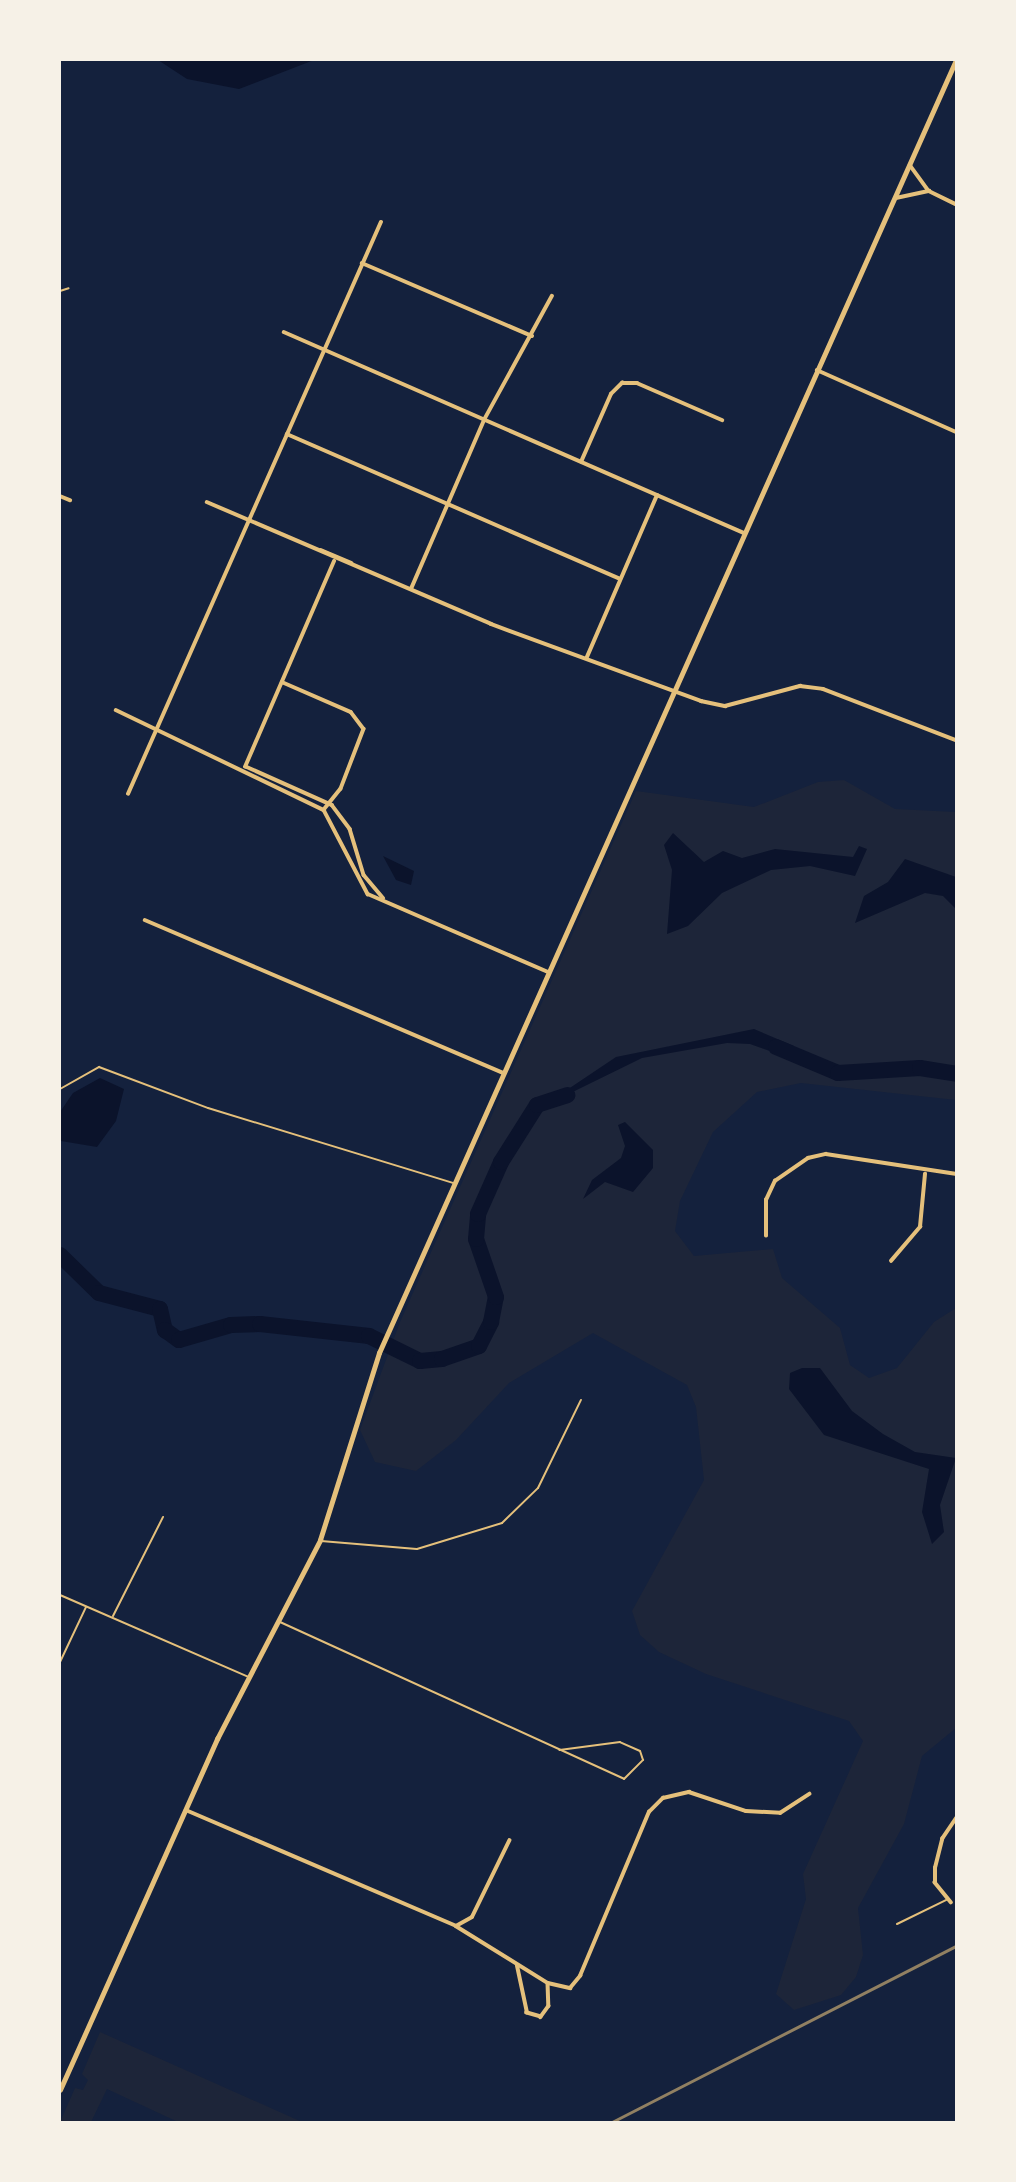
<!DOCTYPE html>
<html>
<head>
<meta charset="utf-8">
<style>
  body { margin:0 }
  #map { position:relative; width:1016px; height:2182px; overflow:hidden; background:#14213d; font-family:Literata,serif }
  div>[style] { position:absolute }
  .green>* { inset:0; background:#1d2539 }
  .water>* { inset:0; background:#0b132b }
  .river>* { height:16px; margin:-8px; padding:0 8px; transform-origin:8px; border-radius:8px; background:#0b132b }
  .service>* { height:2px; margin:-1px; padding:0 1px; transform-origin:1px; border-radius:1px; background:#e5c07b }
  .minor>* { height:3.5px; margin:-1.75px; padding:0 1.75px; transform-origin:1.75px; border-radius:1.75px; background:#e5c07b }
  .tertiary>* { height:4.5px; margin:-2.25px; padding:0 2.25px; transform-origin:2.25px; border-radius:2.25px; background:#e5c07b }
  .rail>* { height:2.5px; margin:-1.25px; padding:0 1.25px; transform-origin:1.25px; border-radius:1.25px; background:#918062 }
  span { translate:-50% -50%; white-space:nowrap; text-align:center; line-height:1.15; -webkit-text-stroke:7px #f6f1e7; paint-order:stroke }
  .frame { position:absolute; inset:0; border:61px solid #f6f1e7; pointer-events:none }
</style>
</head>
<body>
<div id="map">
  <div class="green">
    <i style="clip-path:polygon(844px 780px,895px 809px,956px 812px,956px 1100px,801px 1083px,757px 1092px,713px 1132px,680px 1201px,675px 1231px,694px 1256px,773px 1249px,782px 1278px,840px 1328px,850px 1365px,869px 1378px,897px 1368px,934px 1322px,956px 1308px,956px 1728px,922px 1756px,904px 1824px,858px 1908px,863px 1955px,856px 1977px,841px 1995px,794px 2010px,776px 1994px,806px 1899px,803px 1874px,863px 1741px,849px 1721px,706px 1674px,659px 1652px,640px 1635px,632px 1611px,704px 1480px,696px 1407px,687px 1385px,593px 1333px,509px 1383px,456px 1440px,416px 1471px,375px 1462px,360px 1430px,400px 1322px,636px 791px,754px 807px,818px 782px)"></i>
    <i style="clip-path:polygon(100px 2032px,302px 2122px,178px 2122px,107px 2089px,91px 2122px,60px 2122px,75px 2088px,83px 2090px,88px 2080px,82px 2074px)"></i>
  </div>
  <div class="water">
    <i style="clip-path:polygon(158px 60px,314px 60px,239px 89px,187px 79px)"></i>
    <i style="clip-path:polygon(673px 833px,704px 862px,723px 851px,742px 858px,775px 849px,853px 857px,859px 846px,867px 849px,855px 876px,810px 866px,771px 870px,722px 893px,688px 926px,667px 934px,672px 870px,664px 845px)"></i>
    <i style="clip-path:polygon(383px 856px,414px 871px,411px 885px,396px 880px)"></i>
    <i style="clip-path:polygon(905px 859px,956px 877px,956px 909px,943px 896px,925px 893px,855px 923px,864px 896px,888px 882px)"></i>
    <i style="clip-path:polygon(754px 1029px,794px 1046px,792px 1059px,750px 1044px,727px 1043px,642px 1058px,540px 1108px,616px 1057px)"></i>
    <i style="clip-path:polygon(100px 1078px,124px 1089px,116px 1121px,97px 1147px,61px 1141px,60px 1112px,73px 1093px)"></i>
    <i style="clip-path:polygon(625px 1122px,653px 1150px,653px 1168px,633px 1192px,605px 1182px,583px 1199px,592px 1180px,621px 1158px,625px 1146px,618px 1125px)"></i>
    <i style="clip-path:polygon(802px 1368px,820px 1368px,852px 1411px,883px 1434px,915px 1452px,956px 1458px,940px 1505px,944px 1532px,932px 1544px,922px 1512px,929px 1469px,824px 1435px,789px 1389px,790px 1373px)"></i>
  </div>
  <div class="river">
    <i style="left:776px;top:1047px;width:67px;rotate:22.8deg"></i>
    <i style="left:838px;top:1073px;width:82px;rotate:-3.5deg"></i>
    <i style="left:920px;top:1068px;width:36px;rotate:9deg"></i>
    <i style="left:60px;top:1255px;width:54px;rotate:44.3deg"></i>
    <i style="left:99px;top:1293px;width:63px;rotate:14.7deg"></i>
    <i style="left:160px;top:1309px;width:22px;rotate:77deg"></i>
    <i style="left:165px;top:1330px;width:17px;rotate:36deg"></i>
    <i style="left:179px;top:1340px;width:54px;rotate:-16.1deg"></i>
    <i style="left:231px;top:1325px;width:29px;rotate:-2deg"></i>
    <i style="left:260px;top:1324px;width:110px;rotate:6.3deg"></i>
    <i style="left:369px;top:1336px;width:57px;rotate:26.1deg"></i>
    <i style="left:420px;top:1361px;width:22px;rotate:-5deg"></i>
    <i style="left:442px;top:1359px;width:39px;rotate:-19deg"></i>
    <i style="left:479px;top:1346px;width:27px;rotate:-63deg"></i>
    <i style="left:491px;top:1322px;width:25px;rotate:-79deg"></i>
    <i style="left:496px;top:1297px;width:61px;rotate:-109deg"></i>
    <i style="left:476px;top:1239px;width:25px;rotate:-85deg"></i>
    <i style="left:478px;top:1214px;width:57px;rotate:-66.1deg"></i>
    <i style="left:501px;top:1162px;width:67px;rotate:-57.7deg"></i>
    <i style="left:537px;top:1105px;width:32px;rotate:-18deg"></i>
  </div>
  <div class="service">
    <i style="left:60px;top:291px;width:9px;rotate:-18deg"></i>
    <i style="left:60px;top:1089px;width:45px;rotate:-29.4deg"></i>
    <i style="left:99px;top:1067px;width:116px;rotate:20.6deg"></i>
    <i style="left:208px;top:1108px;width:256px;rotate:17deg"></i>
    <i style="left:321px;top:1541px;width:96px;rotate:4.8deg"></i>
    <i style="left:417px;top:1549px;width:89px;rotate:-17deg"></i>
    <i style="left:502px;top:1523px;width:50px;rotate:-44.2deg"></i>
    <i style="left:538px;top:1488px;width:98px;rotate:-64deg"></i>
    <i style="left:60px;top:1595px;width:206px;rotate:23.5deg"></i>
    <i style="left:113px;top:1616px;width:111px;rotate:-63.2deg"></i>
    <i style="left:280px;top:1622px;width:378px;rotate:24.5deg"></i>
    <i style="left:624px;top:1779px;width:27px;rotate:-45deg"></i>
    <i style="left:643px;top:1760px;width:9px;rotate:-108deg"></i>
    <i style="left:640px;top:1751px;width:22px;rotate:-156deg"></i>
    <i style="left:620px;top:1742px;width:61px;rotate:172.4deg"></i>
    <i style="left:60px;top:1662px;width:61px;rotate:-64.7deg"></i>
    <i style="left:897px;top:1924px;width:55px;rotate:-26.1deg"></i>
  </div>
  <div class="minor">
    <i style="left:910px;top:165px;width:31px;rotate:54deg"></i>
    <i style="left:896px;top:198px;width:34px;rotate:-12deg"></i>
    <i style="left:929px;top:191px;width:30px;rotate:26deg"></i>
    <i style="left:362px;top:263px;width:185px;rotate:23.2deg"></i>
    <i style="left:284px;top:332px;width:502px;rotate:23.6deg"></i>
    <i style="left:817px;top:370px;width:152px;rotate:24deg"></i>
    <i style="left:287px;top:434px;width:363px;rotate:23.5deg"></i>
    <i style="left:581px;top:462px;width:74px;rotate:-66.2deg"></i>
    <i style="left:611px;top:394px;width:16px;rotate:-45deg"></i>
    <i style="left:622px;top:383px;width:15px"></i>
    <i style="left:637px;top:383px;width:93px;rotate:23.5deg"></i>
    <i style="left:60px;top:496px;width:11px;rotate:22deg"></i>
    <i style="left:207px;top:502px;width:309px;rotate:23.2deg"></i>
    <i style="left:491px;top:624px;width:224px;rotate:20.1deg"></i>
    <i style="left:701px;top:701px;width:25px;rotate:12deg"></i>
    <i style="left:725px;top:706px;width:78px;rotate:-14.9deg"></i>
    <i style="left:800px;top:686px;width:23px;rotate:7deg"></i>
    <i style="left:823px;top:689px;width:142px;rotate:21deg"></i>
    <i style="left:321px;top:550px;width:33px;rotate:23deg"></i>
    <i style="left:411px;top:589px;width:184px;rotate:-66.6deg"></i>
    <i style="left:484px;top:420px;width:141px;rotate:-61.3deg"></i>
    <i style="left:587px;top:657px;width:176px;rotate:-66.6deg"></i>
    <i style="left:282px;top:682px;width:75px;rotate:23.5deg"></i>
    <i style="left:351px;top:712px;width:21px;rotate:53deg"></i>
    <i style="left:364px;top:729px;width:64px;rotate:111deg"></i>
    <i style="left:341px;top:789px;width:27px;rotate:129deg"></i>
    <i style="left:116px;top:710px;width:231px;rotate:25.7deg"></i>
    <i style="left:324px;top:810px;width:95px;rotate:62.4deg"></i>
    <i style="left:368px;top:894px;width:196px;rotate:23.4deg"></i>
    <i style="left:245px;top:767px;width:224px;rotate:-66.6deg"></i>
    <i style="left:247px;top:767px;width:93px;rotate:24.1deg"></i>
    <i style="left:332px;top:805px;width:30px;rotate:53deg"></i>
    <i style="left:350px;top:829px;width:48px;rotate:73.1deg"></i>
    <i style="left:364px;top:875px;width:30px;rotate:50deg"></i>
    <i style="left:128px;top:794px;width:625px;rotate:-66.14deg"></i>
    <i style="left:145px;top:920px;width:389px;rotate:23.1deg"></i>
    <i style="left:766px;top:1236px;width:36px;rotate:-90deg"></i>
    <i style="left:766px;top:1200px;width:21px;rotate:-65deg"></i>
    <i style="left:775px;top:1181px;width:40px;rotate:-34.9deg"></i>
    <i style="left:808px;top:1158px;width:18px;rotate:-13deg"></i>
    <i style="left:826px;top:1154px;width:132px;rotate:8.7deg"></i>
    <i style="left:891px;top:1261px;width:45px;rotate:-49.5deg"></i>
    <i style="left:920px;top:1227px;width:53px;rotate:-84.6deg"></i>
    <i style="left:186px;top:1810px;width:294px;rotate:23.2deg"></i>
    <i style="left:456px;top:1926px;width:108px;rotate:31.8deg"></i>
    <i style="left:548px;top:1983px;width:23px;rotate:88deg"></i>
    <i style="left:549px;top:2006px;width:14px;rotate:126deg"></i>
    <i style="left:541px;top:2017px;width:15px;rotate:-164deg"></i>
    <i style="left:527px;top:2013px;width:48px;rotate:-102deg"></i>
    <i style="left:951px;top:1903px;width:26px;rotate:-129deg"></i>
    <i style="left:935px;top:1883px;width:15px;rotate:-90deg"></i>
    <i style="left:935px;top:1868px;width:30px;rotate:-76deg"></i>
    <i style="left:942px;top:1839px;width:25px;rotate:-56deg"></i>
    <i style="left:456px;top:1926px;width:18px;rotate:-29deg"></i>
    <i style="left:472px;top:1917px;width:85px;rotate:-64deg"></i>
    <i style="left:548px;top:1983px;width:23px;rotate:13deg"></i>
    <i style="left:570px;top:1988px;width:16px;rotate:-50deg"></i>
    <i style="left:580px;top:1976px;width:178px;rotate:-67.2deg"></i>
    <i style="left:649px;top:1812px;width:20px;rotate:-45deg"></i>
    <i style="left:663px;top:1798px;width:27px;rotate:-13deg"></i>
    <i style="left:689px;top:1792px;width:60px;rotate:18.4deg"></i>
    <i style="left:746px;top:1811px;width:34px;rotate:3deg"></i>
    <i style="left:780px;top:1813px;width:35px;rotate:-33deg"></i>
  </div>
  <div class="tertiary">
    <i style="left:60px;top:2090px;width:385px;rotate:-65.9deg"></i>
    <i style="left:217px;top:1739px;width:224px;rotate:-62.6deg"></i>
    <i style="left:320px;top:1540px;width:196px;rotate:-72.5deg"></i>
    <i style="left:379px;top:1353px;width:1416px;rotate:-65.95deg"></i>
  </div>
  <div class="rail">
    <i style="left:612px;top:2122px;width:386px;rotate:-27.1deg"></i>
  </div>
  <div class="frame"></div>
</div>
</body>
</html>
